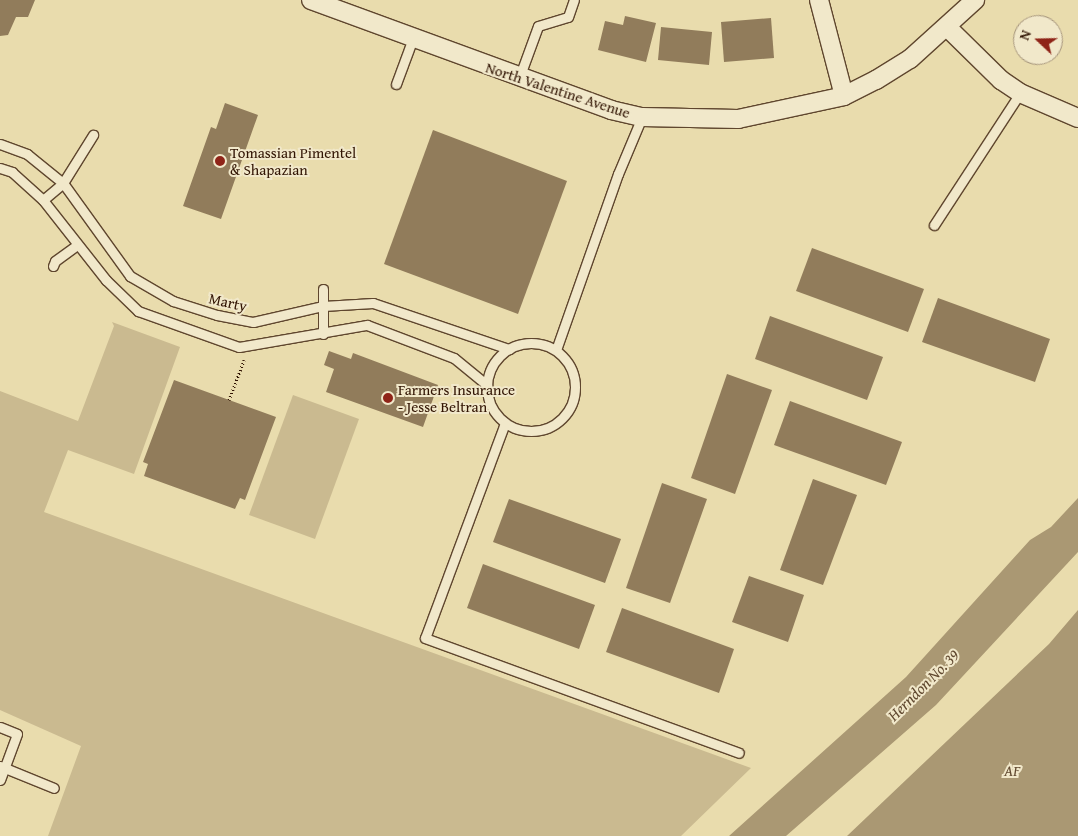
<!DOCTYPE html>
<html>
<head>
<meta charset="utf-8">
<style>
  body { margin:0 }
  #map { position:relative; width:1078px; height:836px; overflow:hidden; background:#e9dcad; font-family:"Gentium Book Plus",serif }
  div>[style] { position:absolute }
  .green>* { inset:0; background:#caba90 }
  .water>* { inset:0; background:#aa9873 }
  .building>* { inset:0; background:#917c5b }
  .path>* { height:3px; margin-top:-1.5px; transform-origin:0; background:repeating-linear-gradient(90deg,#311403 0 1px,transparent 0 3.5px) }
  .roads { filter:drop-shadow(1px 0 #5f462e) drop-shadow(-1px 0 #5f462e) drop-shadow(0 1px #5f462e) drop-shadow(0 -1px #5f462e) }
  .lane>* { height:9px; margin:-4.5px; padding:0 4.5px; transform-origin:4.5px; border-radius:4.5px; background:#f1e8ca }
  .lane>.ring { margin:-4.5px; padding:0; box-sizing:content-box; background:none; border:9px solid #f1e8ca; border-radius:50% }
  .street>* { height:18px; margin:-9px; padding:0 9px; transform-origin:9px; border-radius:9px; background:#f1e8ca }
  .dots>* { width:14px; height:14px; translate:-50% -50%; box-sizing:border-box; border:2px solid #f1e8ca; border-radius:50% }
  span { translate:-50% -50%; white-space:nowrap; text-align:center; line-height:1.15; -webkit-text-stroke:4px #f1e8ca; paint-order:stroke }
  .street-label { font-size:15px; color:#311403 }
  .poi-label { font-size:15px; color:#311403 }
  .left { translate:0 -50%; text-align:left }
  .water-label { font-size:16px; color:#614930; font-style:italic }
  .north { position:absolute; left:1013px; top:15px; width:50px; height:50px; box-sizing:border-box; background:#f1e8ca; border:1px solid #a4937a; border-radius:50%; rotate:291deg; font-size:14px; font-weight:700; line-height:20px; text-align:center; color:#311403 }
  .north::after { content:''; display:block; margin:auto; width:18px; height:22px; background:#8f2418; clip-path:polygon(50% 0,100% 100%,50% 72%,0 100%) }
</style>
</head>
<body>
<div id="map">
  <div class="green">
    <i style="clip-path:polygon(112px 322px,180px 347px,134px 474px,68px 450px,44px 512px,751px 768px,681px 836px,48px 836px,81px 746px,0 710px,0 391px,78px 421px,114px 326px)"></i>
    <i style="clip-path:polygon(293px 395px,359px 419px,315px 539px,249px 515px)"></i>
  </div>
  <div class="water">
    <i style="clip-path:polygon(1078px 498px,1078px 552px,936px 705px,786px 836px,729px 836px,906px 677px,1030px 540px,1051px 527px)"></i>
    <i style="clip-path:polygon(1078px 610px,1078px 836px,847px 836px,1049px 644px)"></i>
  </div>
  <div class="building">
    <i style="clip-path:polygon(0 0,35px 0,28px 17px,16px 17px,8px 35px,0 36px)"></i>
    <i style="clip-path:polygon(625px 16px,656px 23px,646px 62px,598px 50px,605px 21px,623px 25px)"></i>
    <i style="clip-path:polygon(771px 18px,774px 58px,724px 62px,721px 22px)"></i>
    <i style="clip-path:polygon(661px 27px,712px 32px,709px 65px,658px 60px)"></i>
    <i style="clip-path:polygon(225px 103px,258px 115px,221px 219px,183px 206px,211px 127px,216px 129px)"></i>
    <i style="clip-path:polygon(433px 130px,567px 181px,518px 314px,384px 264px)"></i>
    <i style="clip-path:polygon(812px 248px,924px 289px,908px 332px,796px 291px)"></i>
    <i style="clip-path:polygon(938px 298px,1050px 339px,1035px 382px,922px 342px)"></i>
    <i style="clip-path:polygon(770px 316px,883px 357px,867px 400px,755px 359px)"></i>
    <i style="clip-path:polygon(329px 351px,351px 359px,353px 353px,438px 385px,423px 427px,326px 392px,334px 369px,324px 365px)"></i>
    <i style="clip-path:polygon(727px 374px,772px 390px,735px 494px,691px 478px)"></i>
    <i style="clip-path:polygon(174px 380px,276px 417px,245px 500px,240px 498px,235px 509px,144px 476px,148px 464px,143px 462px)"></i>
    <i style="clip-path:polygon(790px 401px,902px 442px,886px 485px,774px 445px)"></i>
    <i style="clip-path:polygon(813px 479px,857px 495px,823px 585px,780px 570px)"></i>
    <i style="clip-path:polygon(662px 483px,707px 499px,670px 603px,626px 588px)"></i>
    <i style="clip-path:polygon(509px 499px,621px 539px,605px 583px,493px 542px)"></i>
    <i style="clip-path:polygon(483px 564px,595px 605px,579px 649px,467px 608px)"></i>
    <i style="clip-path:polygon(749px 576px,804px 595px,788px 642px,732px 622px)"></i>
    <i style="clip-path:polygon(622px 608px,734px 649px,719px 693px,606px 652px)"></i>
  </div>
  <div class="path">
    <i style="left:229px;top:400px;width:43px;rotate:-69.4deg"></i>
  </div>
  <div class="roads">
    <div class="lane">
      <i style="left:519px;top:78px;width:55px;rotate:-69.9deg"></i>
      <i style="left:538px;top:26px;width:31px;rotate:-17deg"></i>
      <i style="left:568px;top:17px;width:18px;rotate:-71deg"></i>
      <i style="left:396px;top:84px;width:49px;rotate:-69.7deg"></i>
      <i style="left:0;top:144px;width:29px;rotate:20deg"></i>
      <i style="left:27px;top:154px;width:46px;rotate:38.9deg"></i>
      <i style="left:63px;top:183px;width:115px;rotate:54.2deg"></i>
      <i style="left:130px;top:276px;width:50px;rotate:30.2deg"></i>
      <i style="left:173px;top:301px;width:46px;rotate:17.7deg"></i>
      <i style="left:217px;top:315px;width:37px;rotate:11deg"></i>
      <i style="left:253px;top:322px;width:72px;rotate:-12.9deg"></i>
      <i style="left:323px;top:306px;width:50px;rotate:-3.4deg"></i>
      <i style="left:373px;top:303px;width:144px;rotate:18.7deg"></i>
      <i style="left:0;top:168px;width:13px;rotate:18deg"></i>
      <i style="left:12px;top:172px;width:42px;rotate:42.1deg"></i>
      <i style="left:43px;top:200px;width:102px;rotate:51.8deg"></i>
      <i style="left:106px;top:280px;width:45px;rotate:44.1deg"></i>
      <i style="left:138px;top:311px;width:107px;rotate:19.6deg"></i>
      <i style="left:239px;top:347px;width:130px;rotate:-9.8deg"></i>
      <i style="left:367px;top:325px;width:93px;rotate:20.8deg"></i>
      <i style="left:454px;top:358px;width:43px;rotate:39.3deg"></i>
      <i style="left:43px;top:200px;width:26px;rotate:-40deg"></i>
      <i style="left:63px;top:183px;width:57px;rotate:-58deg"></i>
      <i style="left:934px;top:225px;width:158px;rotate:-56.9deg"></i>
      <i style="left:53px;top:266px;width:5px;rotate:-68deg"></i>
      <i style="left:55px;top:261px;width:27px;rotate:-36deg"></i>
      <i style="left:323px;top:334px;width:45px;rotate:-90deg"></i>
      <i class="ring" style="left:487px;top:343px;width:79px;height:79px"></i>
      <i style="left:556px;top:350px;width:187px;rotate:-70.6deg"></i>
      <i style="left:618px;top:174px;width:62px;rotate:-67.2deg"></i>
      <i style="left:505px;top:423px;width:229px;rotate:110.4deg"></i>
      <i style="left:425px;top:638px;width:334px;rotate:20.1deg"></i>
      <i style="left:0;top:727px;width:18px;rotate:22deg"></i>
      <i style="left:17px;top:734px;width:49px;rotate:110.3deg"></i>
      <i style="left:0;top:766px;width:58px;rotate:22.2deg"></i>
    </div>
    <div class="street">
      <i style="left:311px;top:0;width:320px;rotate:20.1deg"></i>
      <i style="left:611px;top:110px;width:32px;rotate:13deg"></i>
      <i style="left:642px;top:117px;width:96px;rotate:1.2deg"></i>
      <i style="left:738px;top:119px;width:108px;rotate:-12.2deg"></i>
      <i style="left:844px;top:96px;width:36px;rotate:-27deg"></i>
      <i style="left:876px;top:80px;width:40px;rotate:-32deg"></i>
      <i style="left:910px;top:59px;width:88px;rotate:-42.2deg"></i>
      <i style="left:819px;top:0;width:99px;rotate:75.4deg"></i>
      <i style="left:947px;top:27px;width:76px;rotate:44.5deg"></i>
      <i style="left:1001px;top:80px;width:23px;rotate:34deg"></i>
      <i style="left:1020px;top:93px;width:63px;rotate:23.3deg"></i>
    </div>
  </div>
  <div class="dots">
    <i style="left:220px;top:161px;background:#8f2418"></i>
    <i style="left:388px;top:398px;background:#8f2418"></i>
  </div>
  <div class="street-label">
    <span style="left:558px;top:90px;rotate:18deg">North Valentine Avenue</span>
    <span style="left:228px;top:302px;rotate:13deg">Marty</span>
  </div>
  <div class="poi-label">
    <span class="left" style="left:230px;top:161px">Tomassian Pimentel<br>&amp; Shapazian</span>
    <span class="left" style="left:398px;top:398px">Farmers Insurance<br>- Jesse Beltran</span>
  </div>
  <div class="water-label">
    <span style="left:923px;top:685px;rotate:-45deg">Herndon No. 39</span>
    <span style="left:1012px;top:770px">AF</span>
  </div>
  <div class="north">N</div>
</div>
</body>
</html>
